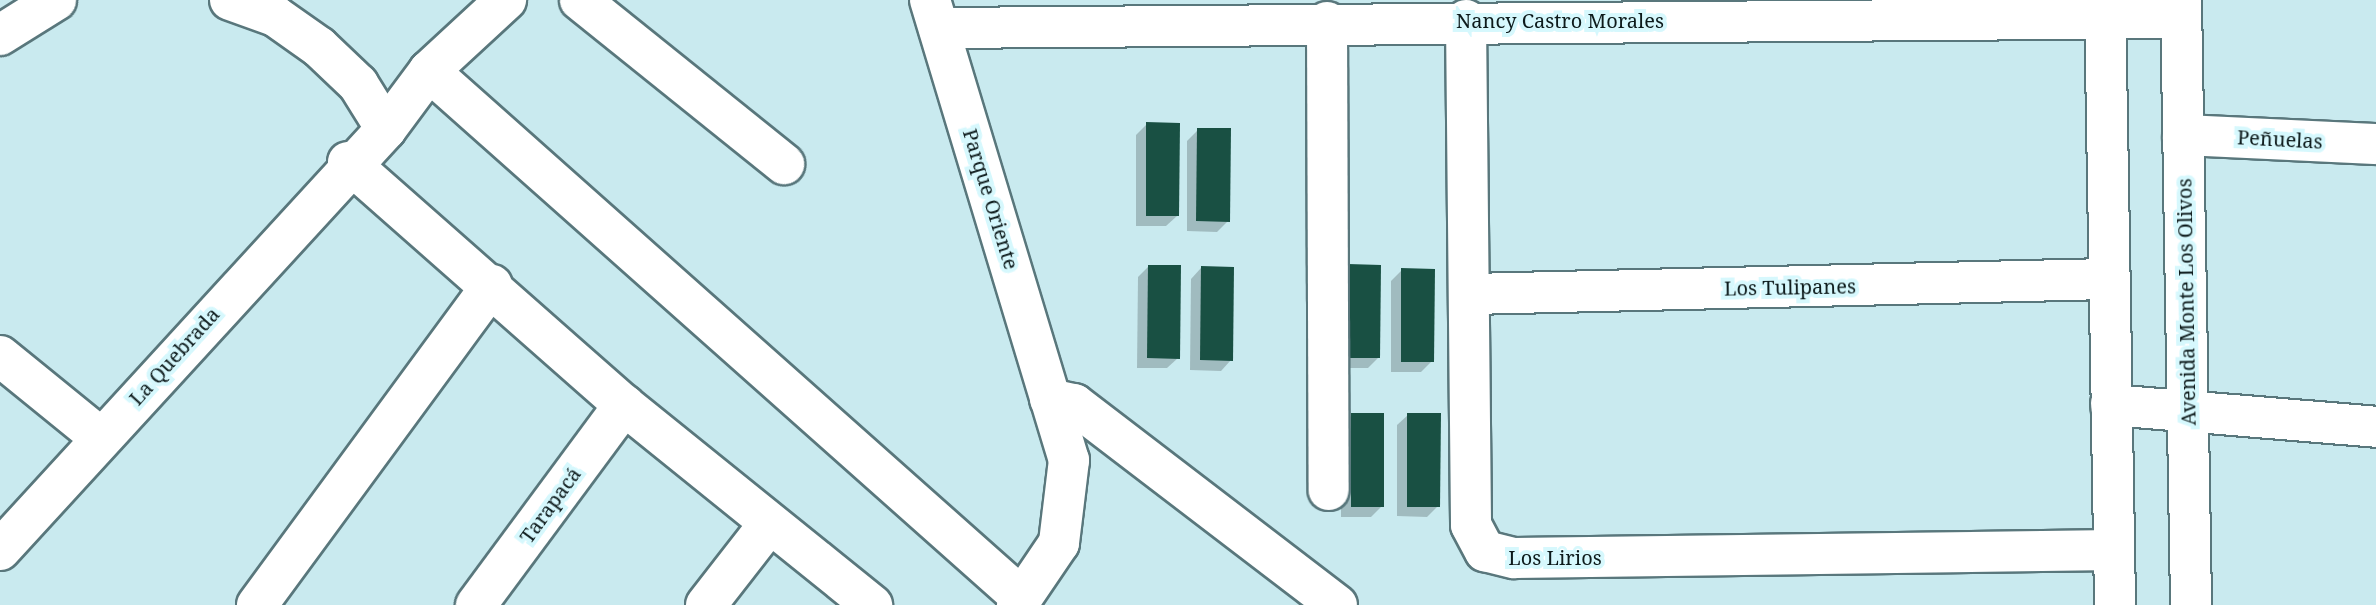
<!DOCTYPE html>
<html>
<head>
<meta charset="utf-8">
<style>
  body { margin:0 }
  #map { position:relative; width:2376px; height:605px; overflow:hidden; background:#c9eaef; font-family:"Noto Serif",serif }
  div>[style] { position:absolute }
  .shadow>* { inset:0; background:#0003 }
  .building>* { inset:0; background:#195043 }
  .roads { filter:drop-shadow(2px 0 #59777c) drop-shadow(-2px 0 #59777c) drop-shadow(0 2px #59777c) drop-shadow(0 -2px #59777c) }
  .minor>* { height:40px; margin:-20px; padding:0 20px; transform-origin:20px; border-radius:20px; background:#fff }
  span { translate:-50% -50%; white-space:nowrap; text-align:center; line-height:1.15; -webkit-text-stroke:8px #d6f8fd; paint-order:stroke }
  .street-label { font-size:20px; color:#0d1a1b }
</style>
</head>
<body>
<div id="map">
  <div class="shadow">
    <i style="clip-path:polygon(1147px 124px,1177px 216px,1166px 226px,1136px 226px,1136px 135px)"></i>
    <i style="clip-path:polygon(1198px 130px,1228px 221px,1217px 232px,1187px 231px,1187px 141px)"></i>
    <i style="clip-path:polygon(1148px 267px,1178px 358px,1167px 368px,1137px 368px,1138px 277px)"></i>
    <i style="clip-path:polygon(1201px 268px,1231px 360px,1221px 371px,1190px 370px,1191px 279px)"></i>
    <i style="clip-path:polygon(1402px 270px,1432px 361px,1421px 372px,1391px 372px,1391px 281px)"></i>
    <i style="clip-path:polygon(1338px 277px,1378px 358px,1368px 368px,1337px 368px)"></i>
    <i style="clip-path:polygon(1352px 415px,1382px 506px,1371px 517px,1341px 517px,1341px 425px)"></i>
    <i style="clip-path:polygon(1408px 415px,1438px 506px,1427px 517px,1397px 516px,1397px 425px)"></i>
  </div>
  <div class="building">
    <i style="clip-path:polygon(1146px 122px,1180px 123px,1179px 216px,1146px 216px)"></i>
    <i style="clip-path:polygon(1197px 128px,1231px 128px,1230px 222px,1196px 221px)"></i>
    <i style="clip-path:polygon(1348px 264px,1381px 265px,1380px 358px,1347px 358px)"></i>
    <i style="clip-path:polygon(1148px 265px,1181px 265px,1180px 359px,1147px 358px)"></i>
    <i style="clip-path:polygon(1201px 266px,1234px 267px,1233px 361px,1200px 360px)"></i>
    <i style="clip-path:polygon(1401px 268px,1435px 269px,1434px 362px,1401px 362px)"></i>
    <i style="clip-path:polygon(1351px 413px,1384px 413px,1384px 507px,1351px 507px)"></i>
    <i style="clip-path:polygon(1407px 413px,1441px 413px,1440px 507px,1407px 507px)"></i>
  </div>
  <div class="roads">
    <div class="minor">
      <i style="left:230px;top:0;width:48px;rotate:19.6deg"></i>
      <i style="left:275px;top:16px;width:54px;rotate:35.2deg"></i>
      <i style="left:319px;top:47px;width:54px;rotate:43.5deg"></i>
      <i style="left:358px;top:84px;width:53px;rotate:58.1deg"></i>
      <i style="left:580px;top:0;width:262px;rotate:38.8deg"></i>
      <i style="left:930px;top:0;width:481px;rotate:73.2deg"></i>
      <i style="left:1069px;top:460px;width:84px;rotate:96.9deg"></i>
      <i style="left:1059px;top:543px;width:75px;rotate:124.1deg"></i>
      <i style="left:2105px;top:0;width:605px;rotate:89.05deg"></i>
      <i style="left:2181px;top:0;width:605px;rotate:89.05deg"></i>
      <i style="left:1466px;top:20px;width:505px;rotate:89.43deg"></i>
      <i style="left:1471px;top:525px;width:30px;rotate:62deg"></i>
      <i style="left:1485px;top:551px;width:30px;rotate:14deg"></i>
      <i style="left:1514px;top:558px;width:600px;rotate:-0.76deg"></i>
      <i style="left:1327px;top:22px;width:468px;rotate:89.8deg"></i>
      <i style="left:939px;top:28px;width:1242px;rotate:-0.46deg"></i>
      <i style="left:0;top:35px;width:66px;rotate:-32deg"></i>
      <i style="left:429px;top:71px;width:793px;rotate:41.63deg"></i>
      <i style="left:2183px;top:135px;width:193px;rotate:2.7deg"></i>
      <i style="left:348px;top:162px;width:368px;rotate:41.4deg"></i>
      <i style="left:624px;top:405px;width:319px;rotate:38.9deg"></i>
      <i style="left:1471px;top:294px;width:638px;rotate:-1.35deg"></i>
      <i style="left:0;top:356px;width:130px;rotate:39.1deg"></i>
      <i style="left:1050px;top:399px;width:25px;rotate:12deg"></i>
      <i style="left:1074px;top:404px;width:331px;rotate:37.4deg"></i>
      <i style="left:2111px;top:405px;width:266px;rotate:4.7deg"></i>
      <i style="left:0;top:550px;width:571px;rotate:-47.48deg"></i>
      <i style="left:386px;top:129px;width:72px;rotate:-53.4deg"></i>
      <i style="left:429px;top:71px;width:105px;rotate:-42.7deg"></i>
      <i style="left:257px;top:605px;width:397px;rotate:-53.7deg"></i>
      <i style="left:476px;top:605px;width:249px;rotate:-53.5deg"></i>
      <i style="left:706px;top:605px;width:103px;rotate:-52.1deg"></i>
    </div>
  </div>
  <div class="street-label">
    <span style="left:1560px;top:20px">Nancy Castro Morales</span>
    <span style="left:2280px;top:139px;rotate:3deg">Peñuelas</span>
    <span style="left:991px;top:199px;rotate:73deg">Parque Oriente</span>
    <span style="left:1790px;top:287px;rotate:-1deg">Los Tulipanes</span>
    <span style="left:2186px;top:302px;rotate:-91deg">Avenida Monte Los Olivos</span>
    <span style="left:174px;top:356px;rotate:-48deg">La Quebrada</span>
    <span style="left:550px;top:505px;rotate:-54deg">Tarapacá</span>
    <span style="left:1555px;top:557px">Los Lirios</span>
  </div>
</div>
</body>
</html>
